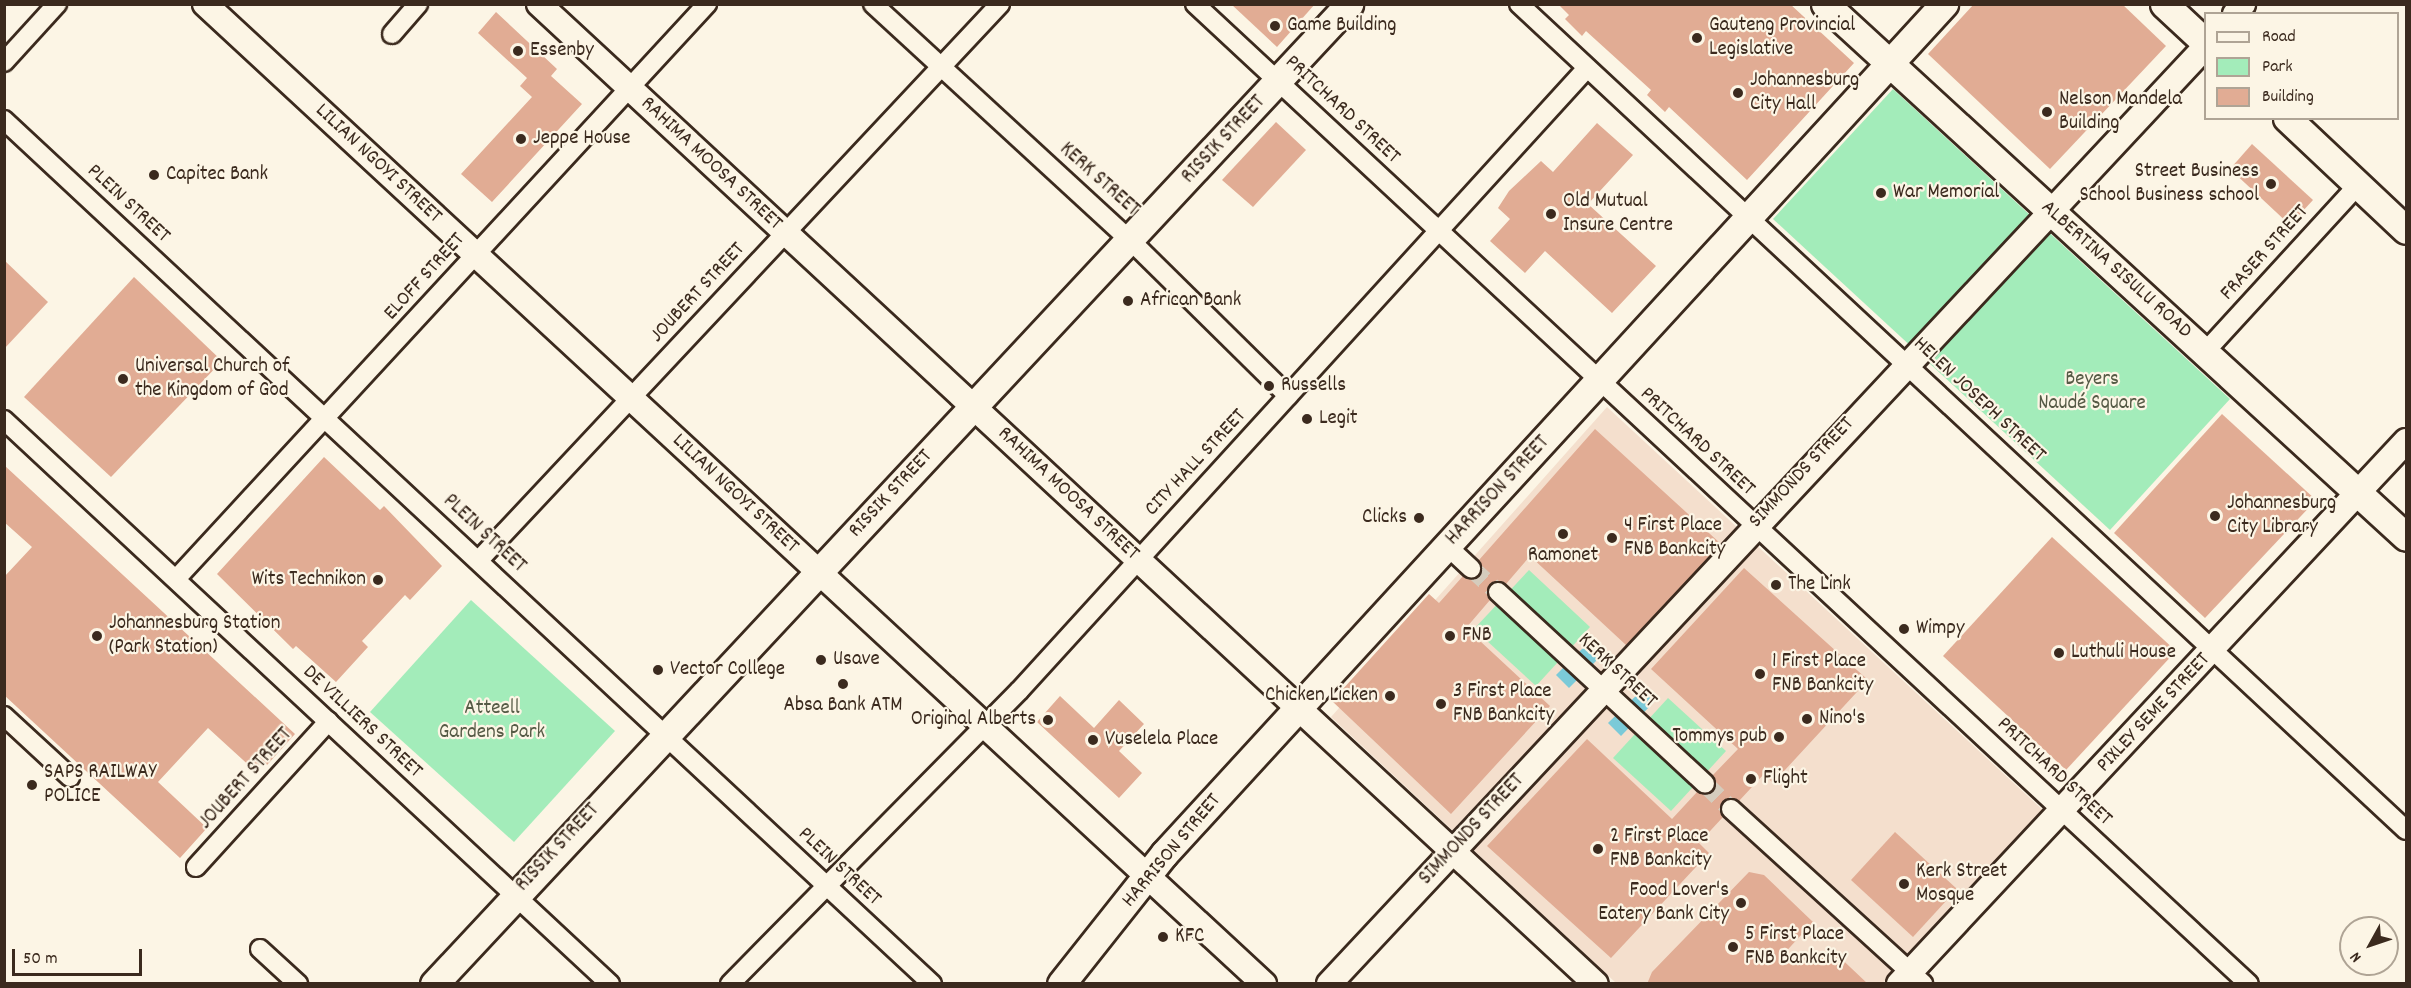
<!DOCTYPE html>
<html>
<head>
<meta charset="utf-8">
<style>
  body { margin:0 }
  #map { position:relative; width:2411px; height:988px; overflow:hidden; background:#fcf5e5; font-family:Dekko,sans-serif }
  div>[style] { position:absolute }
  .built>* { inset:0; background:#f4dfcd }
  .green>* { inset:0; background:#a3ecba }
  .water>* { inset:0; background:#7bcad8 }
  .building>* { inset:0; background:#e1ac94 }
  .street-tunnel>* { height:18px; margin-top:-9px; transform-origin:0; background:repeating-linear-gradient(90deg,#d5ccbd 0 18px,transparent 0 27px) }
  .roads { filter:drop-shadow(2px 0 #3b2a1e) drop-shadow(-2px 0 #3b2a1e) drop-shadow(0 2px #3b2a1e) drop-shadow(0 -2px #3b2a1e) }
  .street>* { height:18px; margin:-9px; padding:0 9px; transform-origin:9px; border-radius:9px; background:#fcf5e5 }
  .secondary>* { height:24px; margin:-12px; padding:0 12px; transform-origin:12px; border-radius:12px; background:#fcf5e5 }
  .primary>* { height:27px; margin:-13.5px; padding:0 13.5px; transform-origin:13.5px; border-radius:13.5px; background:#fcf5e5 }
  .dots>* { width:16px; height:16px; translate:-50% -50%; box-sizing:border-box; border:3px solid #fcf5e5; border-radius:50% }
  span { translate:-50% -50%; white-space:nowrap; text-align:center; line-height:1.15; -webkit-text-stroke:4.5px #fcf5e5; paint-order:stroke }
  .poi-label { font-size:21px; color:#3b2a1e }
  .left { translate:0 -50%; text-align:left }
  .right { translate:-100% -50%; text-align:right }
  .street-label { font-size:21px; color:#3b2a1e }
  .park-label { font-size:21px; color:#555a45 }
  .frame { position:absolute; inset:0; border:6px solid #3b2a1e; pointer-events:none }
  .legend { position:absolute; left:2204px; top:12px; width:195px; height:108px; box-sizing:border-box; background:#fcf5e5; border:2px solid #afa495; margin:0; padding:8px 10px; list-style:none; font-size:18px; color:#3b2a1e }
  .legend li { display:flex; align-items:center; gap:12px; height:30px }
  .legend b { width:30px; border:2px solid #afa495 }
  .north { position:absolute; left:2339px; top:916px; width:60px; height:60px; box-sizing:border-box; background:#fcf5e5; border:2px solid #afa495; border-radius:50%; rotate:230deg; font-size:16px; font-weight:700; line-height:24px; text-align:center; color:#3b2a1e }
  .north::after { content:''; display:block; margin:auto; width:21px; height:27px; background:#3b2a1e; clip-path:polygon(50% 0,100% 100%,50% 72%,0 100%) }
  .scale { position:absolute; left:12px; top:949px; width:130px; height:27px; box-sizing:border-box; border:3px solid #3b2a1e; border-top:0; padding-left:8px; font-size:18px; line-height:21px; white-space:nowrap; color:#3b2a1e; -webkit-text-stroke:4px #fcf5e5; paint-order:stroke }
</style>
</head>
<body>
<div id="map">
  <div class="built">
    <i style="clip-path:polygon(1607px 407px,2045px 812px,1883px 983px,1616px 983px,1331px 717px)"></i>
  </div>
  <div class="green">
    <i style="clip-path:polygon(1893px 89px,2230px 399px,2110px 530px,1773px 219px)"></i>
    <i style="clip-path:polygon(1529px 570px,1590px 627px,1536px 686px,1474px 629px)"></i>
    <i style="clip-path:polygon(471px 600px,615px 731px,514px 842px,370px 712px)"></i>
    <i style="clip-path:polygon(1668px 698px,1726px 751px,1671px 811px,1613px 758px)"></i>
  </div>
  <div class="water">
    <i style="clip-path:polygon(1589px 642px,1602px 655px,1569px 688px,1556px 675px)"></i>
    <i style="clip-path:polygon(1642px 690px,1654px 702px,1621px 736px,1608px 723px)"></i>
  </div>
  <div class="building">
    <i style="clip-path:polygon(1231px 4px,1315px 4px,1277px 47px)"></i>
    <i style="clip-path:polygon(1558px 4px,1790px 4px,1854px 63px,1747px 180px,1669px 107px,1665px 112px,1647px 95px,1651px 90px,1586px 31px,1582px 36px,1565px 19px,1569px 15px)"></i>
    <i style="clip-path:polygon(1974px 4px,2122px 4px,2166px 46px,2050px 169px,1928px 54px)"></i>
    <i style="clip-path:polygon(496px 12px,557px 69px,551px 76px,582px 104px,492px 202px,461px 174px,532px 97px,520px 86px,527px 78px,478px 33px)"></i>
    <i style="clip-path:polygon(1276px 122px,1306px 150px,1253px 207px,1222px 180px)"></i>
    <i style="clip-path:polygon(1597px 123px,1633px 155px,1588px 204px,1656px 266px,1612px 313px,1545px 251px,1525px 273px,1490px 241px,1510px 219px,1498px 208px,1509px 191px,1541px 161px,1553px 172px)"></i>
    <i style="clip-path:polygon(2252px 144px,2313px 200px,2290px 225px,2230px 169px)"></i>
    <i style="clip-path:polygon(4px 260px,48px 302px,4px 349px)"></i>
    <i style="clip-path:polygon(134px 277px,222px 361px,111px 477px,24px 397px)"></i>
    <i style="clip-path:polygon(2222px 414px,2316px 500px,2205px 618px,2114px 533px)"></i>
    <i style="clip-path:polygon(1595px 429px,1721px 544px,1626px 645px,1530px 556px,1506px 584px,1490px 584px,1490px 600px,1466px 628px,1550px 706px,1451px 814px,1332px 701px,1429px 594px,1439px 603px,1463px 576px,1479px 576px,1479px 560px)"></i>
    <i style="clip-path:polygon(324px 457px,380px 510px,384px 506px,442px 566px,410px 600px,405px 595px,362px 641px,368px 647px,336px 682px,296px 646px,293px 649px,217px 574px)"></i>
    <i style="clip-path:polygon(4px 465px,295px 734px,267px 765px,263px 761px,254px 770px,208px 728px,158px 782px,207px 828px,180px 858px,4px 695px,4px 577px,32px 547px,4px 522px)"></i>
    <i style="clip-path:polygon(2052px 537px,2176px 651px,2066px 770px,1943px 656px)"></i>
    <i style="clip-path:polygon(1744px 568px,1868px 680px,1773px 783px,1764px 774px,1739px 801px,1722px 802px,1723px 817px,1699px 843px,1709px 853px,1611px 958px,1487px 846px,1587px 739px,1672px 819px,1697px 792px,1714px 791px,1712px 776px,1738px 749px,1651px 669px)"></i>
    <i style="clip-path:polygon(1060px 696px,1094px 728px,1119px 700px,1144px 724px,1119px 751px,1142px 773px,1119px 798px,1037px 722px)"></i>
    <i style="clip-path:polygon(1895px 832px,1957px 889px,1913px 937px,1851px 880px)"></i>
    <i style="clip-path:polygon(1749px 872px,1764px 875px,1813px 922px,1780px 958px,1825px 957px,1832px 950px,1868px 984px,1647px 984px,1652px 972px)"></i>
  </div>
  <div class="street-tunnel">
    <i style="left:1471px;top:568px;width:36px;rotate:42deg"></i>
    <i style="left:1705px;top:784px;width:36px;rotate:44deg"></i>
  </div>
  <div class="roads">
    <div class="street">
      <i style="left:873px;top:4px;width:349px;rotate:42.6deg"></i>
      <i style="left:1130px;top:240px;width:222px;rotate:44.6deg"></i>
      <i style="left:1195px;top:4px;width:1439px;rotate:42.92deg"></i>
      <i style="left:1519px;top:4px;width:1212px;rotate:42.96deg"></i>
      <i style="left:392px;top:34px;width:40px;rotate:-49deg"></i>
      <i style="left:4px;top:62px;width:79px;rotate:-47.6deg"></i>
      <i style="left:4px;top:120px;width:1268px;rotate:42.95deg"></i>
      <i style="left:2205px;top:352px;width:226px;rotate:-47.5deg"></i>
      <i style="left:4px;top:420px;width:828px;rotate:42.94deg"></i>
      <i style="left:1447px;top:546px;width:33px;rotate:43deg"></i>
      <i style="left:479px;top:560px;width:762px;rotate:-46.86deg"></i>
      <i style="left:176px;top:579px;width:783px;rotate:-47.28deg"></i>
      <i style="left:1498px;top:592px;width:282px;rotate:42.8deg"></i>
      <i style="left:4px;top:716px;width:90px;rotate:42.7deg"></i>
      <i style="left:1731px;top:809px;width:260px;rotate:42.3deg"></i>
      <i style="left:196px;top:867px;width:197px;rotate:-47.7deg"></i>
      <i style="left:260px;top:949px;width:52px;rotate:42.6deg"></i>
      <i style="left:730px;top:984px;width:412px;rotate:-45.4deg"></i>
      <i style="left:1019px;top:691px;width:843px;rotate:-47.64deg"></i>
    </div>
    <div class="secondary">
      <i style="left:205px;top:4px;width:1443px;rotate:42.78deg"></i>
      <i style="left:539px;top:4px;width:1441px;rotate:42.84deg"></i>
      <i style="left:2235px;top:14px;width:13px;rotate:-51deg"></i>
      <i style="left:1329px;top:984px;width:1284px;rotate:-46.92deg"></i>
      <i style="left:1899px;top:984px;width:743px;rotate:-46.96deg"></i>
    </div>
    <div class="primary">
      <i style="left:1825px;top:4px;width:788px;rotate:42.53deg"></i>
      <i style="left:2164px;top:4px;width:57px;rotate:42.9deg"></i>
      <i style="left:2287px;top:118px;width:163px;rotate:43.3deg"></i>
      <i style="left:434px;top:984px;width:1341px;rotate:-46.96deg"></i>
      <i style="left:1061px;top:984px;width:166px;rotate:-51.6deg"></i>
      <i style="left:1164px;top:854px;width:1154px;rotate:-47.46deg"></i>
    </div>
  </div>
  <div class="dots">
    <i style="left:1275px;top:26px;background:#3b2a1e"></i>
    <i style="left:1697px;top:38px;background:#3b2a1e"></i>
    <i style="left:518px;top:51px;background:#3b2a1e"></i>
    <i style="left:1738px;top:93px;background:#3b2a1e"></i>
    <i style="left:2047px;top:112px;background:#3b2a1e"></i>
    <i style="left:521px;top:139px;background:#3b2a1e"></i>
    <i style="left:154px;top:175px;background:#3b2a1e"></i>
    <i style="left:2271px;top:184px;background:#3b2a1e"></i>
    <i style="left:1881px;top:193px;background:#3b2a1e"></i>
    <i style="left:1551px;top:214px;background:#3b2a1e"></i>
    <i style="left:1128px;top:301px;background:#3b2a1e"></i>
    <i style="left:123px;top:379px;background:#3b2a1e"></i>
    <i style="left:1269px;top:386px;background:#3b2a1e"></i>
    <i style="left:1307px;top:419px;background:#3b2a1e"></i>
    <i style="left:2215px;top:516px;background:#3b2a1e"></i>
    <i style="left:1419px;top:518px;background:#3b2a1e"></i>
    <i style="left:1563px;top:534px;background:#3b2a1e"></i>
    <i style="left:1612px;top:538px;background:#3b2a1e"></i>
    <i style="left:378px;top:580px;background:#3b2a1e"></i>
    <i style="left:1776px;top:585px;background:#3b2a1e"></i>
    <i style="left:1904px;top:629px;background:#3b2a1e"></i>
    <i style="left:97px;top:636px;background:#3b2a1e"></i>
    <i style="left:1450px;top:636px;background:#3b2a1e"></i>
    <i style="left:2059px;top:653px;background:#3b2a1e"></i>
    <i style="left:821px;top:660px;background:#3b2a1e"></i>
    <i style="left:658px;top:670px;background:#3b2a1e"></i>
    <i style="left:1760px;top:674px;background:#3b2a1e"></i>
    <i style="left:843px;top:684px;background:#3b2a1e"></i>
    <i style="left:1390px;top:696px;background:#3b2a1e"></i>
    <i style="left:1441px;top:704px;background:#3b2a1e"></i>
    <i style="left:1807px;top:719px;background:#3b2a1e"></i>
    <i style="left:1048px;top:720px;background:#3b2a1e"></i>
    <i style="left:1779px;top:737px;background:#3b2a1e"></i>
    <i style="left:1093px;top:740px;background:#3b2a1e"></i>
    <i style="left:1751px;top:779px;background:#3b2a1e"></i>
    <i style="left:32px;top:785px;background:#3b2a1e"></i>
    <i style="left:1598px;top:849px;background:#3b2a1e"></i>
    <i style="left:1904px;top:884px;background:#3b2a1e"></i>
    <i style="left:1741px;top:903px;background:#3b2a1e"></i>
    <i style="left:1163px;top:937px;background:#3b2a1e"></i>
    <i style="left:1733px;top:947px;background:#3b2a1e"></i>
  </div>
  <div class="poi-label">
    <span class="left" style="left:1287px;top:26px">Game Building</span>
    <span class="left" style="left:1709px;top:38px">Gauteng Provincial<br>Legislative</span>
    <span class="left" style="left:530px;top:51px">Essenby</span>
    <span class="left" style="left:1750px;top:93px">Johannesburg<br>City Hall</span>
    <span class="left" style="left:2059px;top:112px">Nelson Mandela<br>Building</span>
    <span class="left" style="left:533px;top:139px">Jeppe House</span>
    <span class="right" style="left:2259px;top:184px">Street Business<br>School Business school</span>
    <span class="left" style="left:166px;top:175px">Capitec Bank</span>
    <span class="left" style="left:1893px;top:193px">War Memorial</span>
    <span class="left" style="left:1563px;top:214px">Old Mutual<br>Insure Centre</span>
    <span class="left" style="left:1140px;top:301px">African Bank</span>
    <span class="left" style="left:135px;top:379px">Universal Church of<br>the Kingdom of God</span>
    <span class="left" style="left:1281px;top:386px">Russells</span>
    <span class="left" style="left:1319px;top:419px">Legit</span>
    <span class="left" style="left:2227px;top:516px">Johannesburg<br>City Library</span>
    <span class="right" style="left:1407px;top:518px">Clicks</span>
    <span class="left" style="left:1624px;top:538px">4 First Place<br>FNB Bankcity</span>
    <span style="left:1563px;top:556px">Ramonet</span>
    <span class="right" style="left:366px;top:580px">Wits Technikon</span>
    <span class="left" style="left:1788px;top:585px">The Link</span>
    <span class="left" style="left:109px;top:636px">Johannesburg Station<br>(Park Station)</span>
    <span class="left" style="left:1916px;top:629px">Wimpy</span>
    <span class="left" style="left:1462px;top:636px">FNB</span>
    <span class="left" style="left:2071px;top:653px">Luthuli House</span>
    <span class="left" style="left:833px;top:660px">Usave</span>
    <span class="left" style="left:1772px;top:674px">1 First Place<br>FNB Bankcity</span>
    <span class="left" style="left:670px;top:670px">Vector College</span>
    <span class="left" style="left:1453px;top:704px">3 First Place<br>FNB Bankcity</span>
    <span class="right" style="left:1378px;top:696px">Chicken Licken</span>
    <span style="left:843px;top:706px">Absa Bank ATM</span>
    <span class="left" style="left:1819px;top:719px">Nino's</span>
    <span class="right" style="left:1036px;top:720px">Original Alberts</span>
    <span class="right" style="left:1767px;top:737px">Tommys pub</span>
    <span class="left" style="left:1105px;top:740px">Vuselela Place</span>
    <span class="left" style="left:44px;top:785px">SAPS RAILWAY<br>POLICE</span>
    <span class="left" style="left:1763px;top:779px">Flight</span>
    <span class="left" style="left:1610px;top:849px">2 First Place<br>FNB Bankcity</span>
    <span class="left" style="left:1916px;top:884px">Kerk Street<br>Mosque</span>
    <span class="right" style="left:1729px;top:903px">Food Lover's<br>Eatery Bank City</span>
    <span class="left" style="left:1745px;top:947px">5 First Place<br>FNB Bankcity</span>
    <span class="left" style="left:1175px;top:937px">KFC</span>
  </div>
  <div class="street-label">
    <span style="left:1342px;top:110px;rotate:43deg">PRITCHARD STREET</span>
    <span style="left:1224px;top:140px;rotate:-47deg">RISSIK STREET</span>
    <span style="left:378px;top:164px;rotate:43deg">LILIAN NGOYI STREET</span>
    <span style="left:711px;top:164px;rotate:43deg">RAHIMA MOOSA STREET</span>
    <span style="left:1099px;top:180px;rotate:42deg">KERK STREET</span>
    <span style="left:128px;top:204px;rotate:43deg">PLEIN STREET</span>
    <span style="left:2265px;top:253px;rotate:-48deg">FRASER STREET</span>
    <span style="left:2116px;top:270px;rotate:42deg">ALBERTINA SISULU ROAD</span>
    <span style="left:425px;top:277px;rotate:-48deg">ELOFF STREET</span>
    <span style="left:698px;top:293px;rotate:-47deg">JOUBERT STREET</span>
    <span style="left:1979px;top:400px;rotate:43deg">HELEN JOSEPH STREET</span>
    <span style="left:1697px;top:442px;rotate:43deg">PRITCHARD STREET</span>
    <span style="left:1196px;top:463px;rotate:-47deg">CITY HALL STREET</span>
    <span style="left:1802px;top:473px;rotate:-47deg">SIMMONDS STREET</span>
    <span style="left:1498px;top:491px;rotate:-47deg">HARRISON STREET</span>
    <span style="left:735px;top:494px;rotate:43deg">LILIAN NGOYI STREET</span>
    <span style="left:891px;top:494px;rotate:-47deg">RISSIK STREET</span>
    <span style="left:1068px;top:494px;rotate:43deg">RAHIMA MOOSA STREET</span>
    <span style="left:484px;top:534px;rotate:43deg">PLEIN STREET</span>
    <span style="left:1617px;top:671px;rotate:43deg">KERK STREET</span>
    <span style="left:2154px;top:713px;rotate:-47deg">PIXLEY SEME STREET</span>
    <span style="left:362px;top:722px;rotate:43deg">DE VILLIERS STREET</span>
    <span style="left:2054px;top:772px;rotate:43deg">PRITCHARD STREET</span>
    <span style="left:246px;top:779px;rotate:-48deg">JOUBERT STREET</span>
    <span style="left:1472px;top:830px;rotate:-47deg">SIMMONDS STREET</span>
    <span style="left:558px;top:848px;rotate:-47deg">RISSIK STREET</span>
    <span style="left:1172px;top:851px;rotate:-50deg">HARRISON STREET</span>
    <span style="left:839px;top:867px;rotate:43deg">PLEIN STREET</span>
  </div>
  <div class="park-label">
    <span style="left:2092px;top:392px">Beyers<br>Naudé Square</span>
    <span style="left:492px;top:721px">Atteell<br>Gardens Park</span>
  </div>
  <div class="frame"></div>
  <ul class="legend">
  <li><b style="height:8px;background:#fcf5e5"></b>Road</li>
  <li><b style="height:16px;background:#a3ecba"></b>Park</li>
  <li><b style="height:16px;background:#e1ac94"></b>Building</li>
  </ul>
  <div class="north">N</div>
  <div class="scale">50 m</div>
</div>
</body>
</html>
